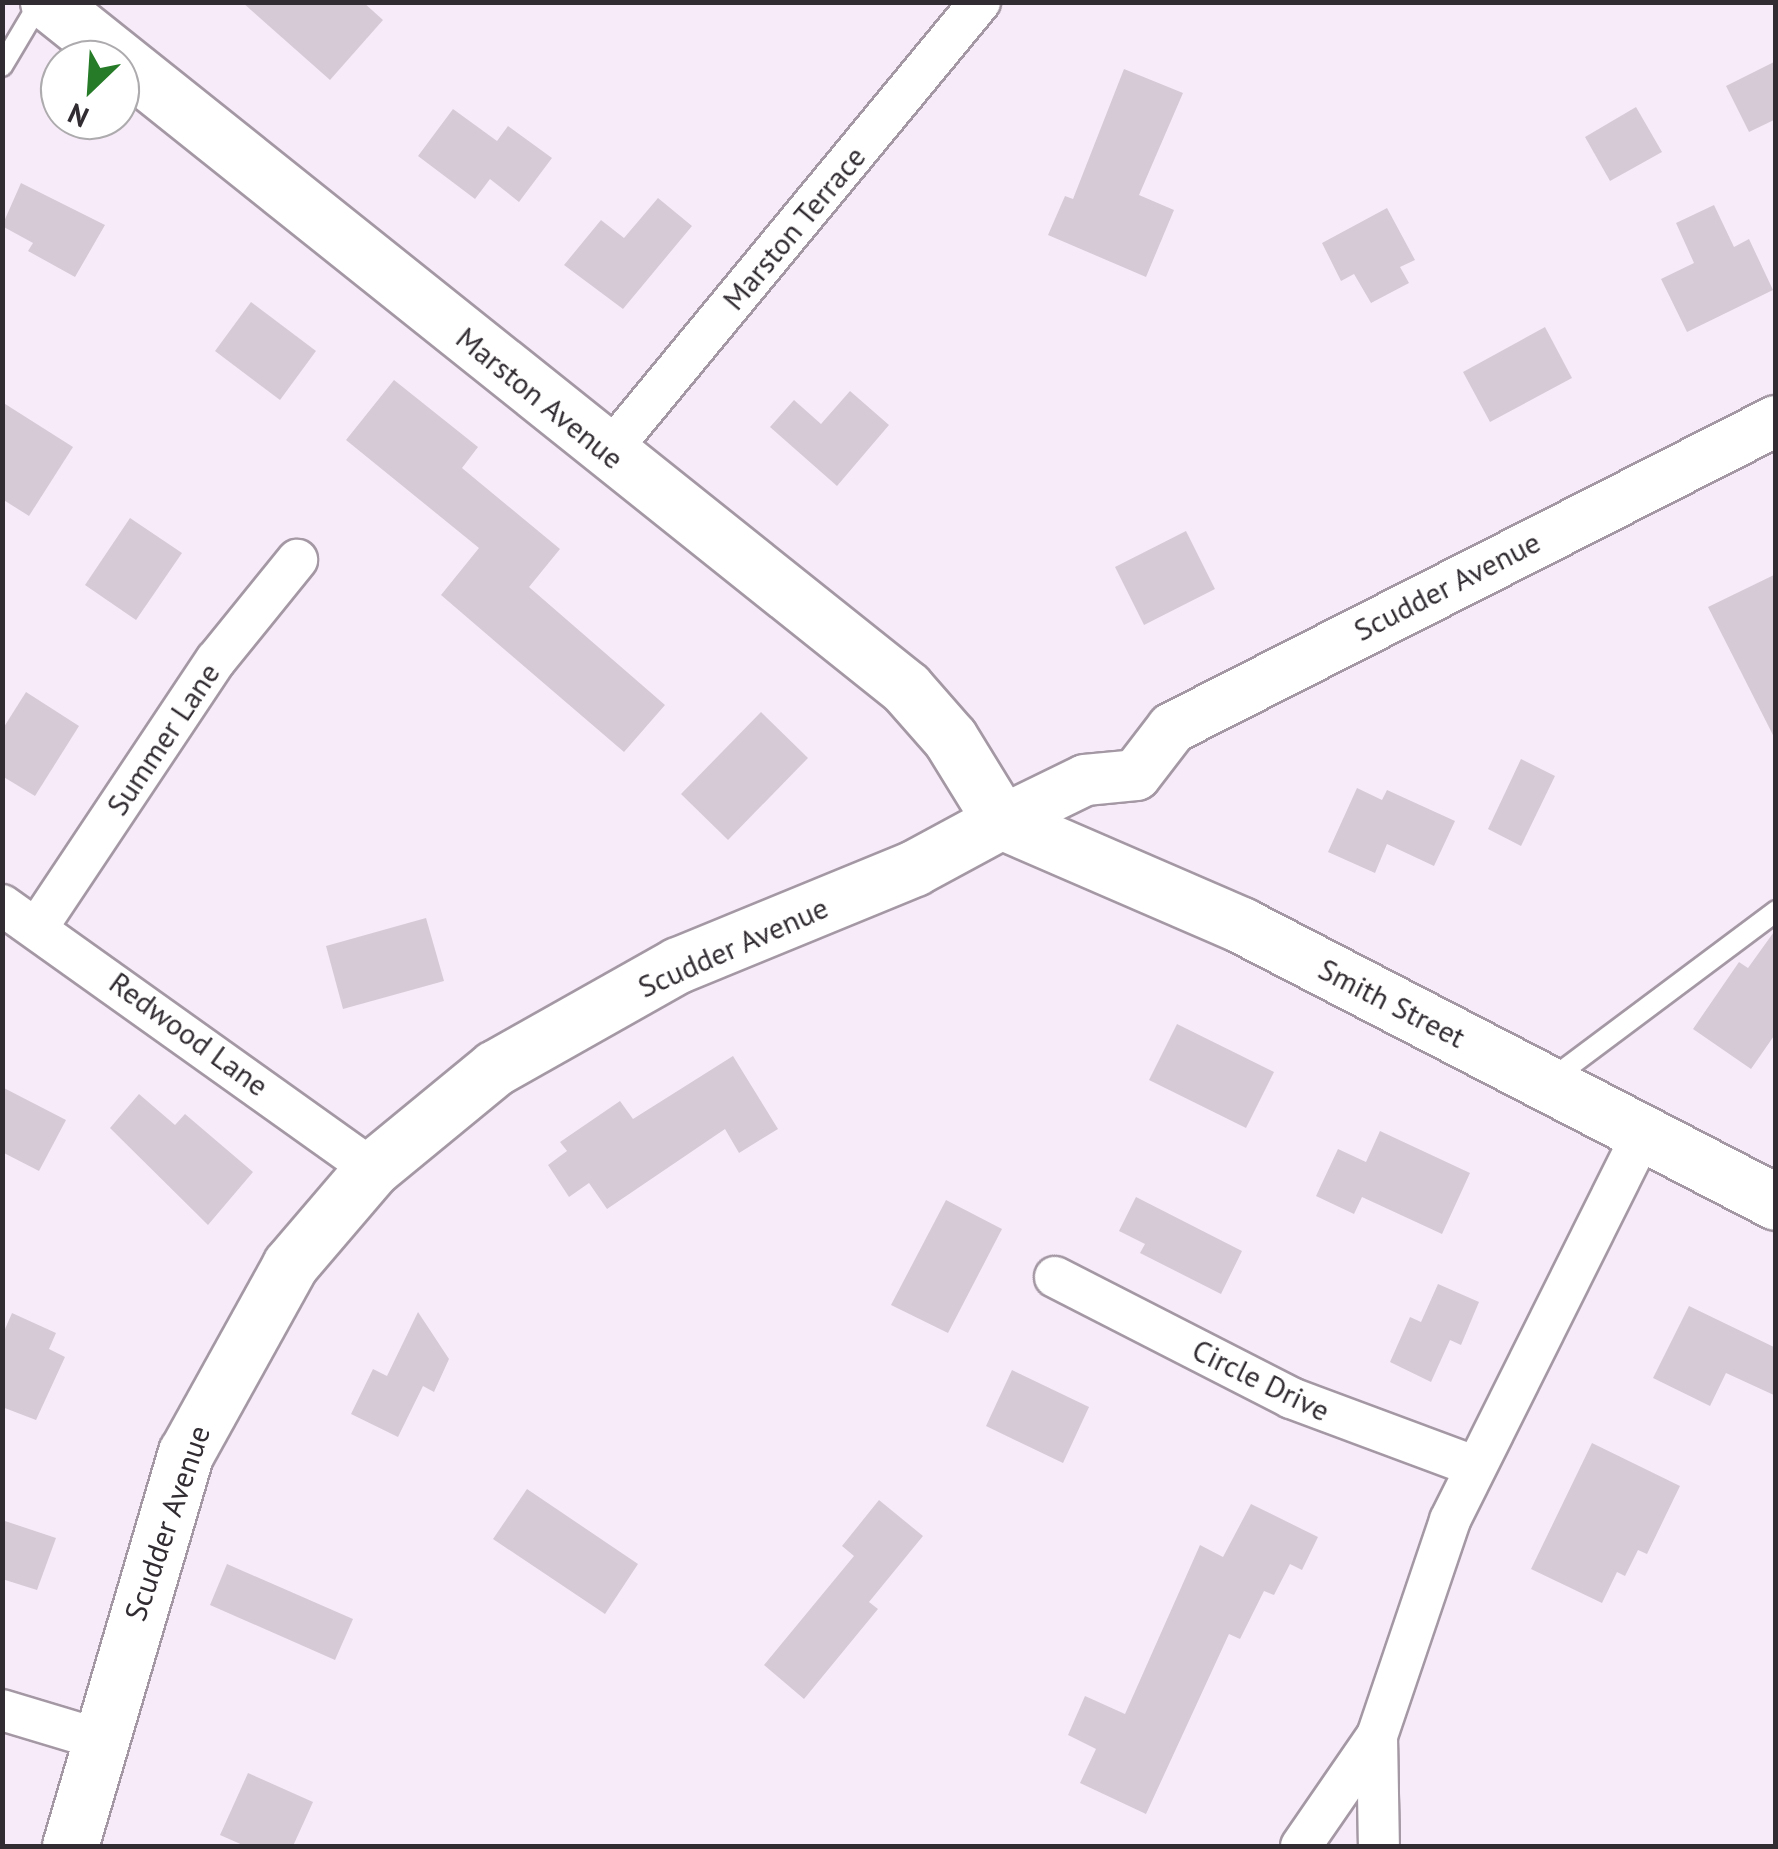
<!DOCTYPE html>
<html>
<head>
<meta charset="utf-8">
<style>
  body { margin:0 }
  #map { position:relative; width:1778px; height:1849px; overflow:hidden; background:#f8ebf9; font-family:"PT Sans",sans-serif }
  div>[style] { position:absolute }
  .building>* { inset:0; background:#d7cad7 }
  .roads { filter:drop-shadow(2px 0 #a498a4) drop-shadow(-2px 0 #a498a4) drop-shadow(0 2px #a498a4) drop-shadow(0 -2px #a498a4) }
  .service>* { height:20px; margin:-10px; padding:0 10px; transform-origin:10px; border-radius:10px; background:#fff }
  .minor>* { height:40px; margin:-20px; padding:0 20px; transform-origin:20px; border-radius:20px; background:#fff }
  .tertiary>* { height:50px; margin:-25px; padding:0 25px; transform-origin:25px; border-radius:25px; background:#fff }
  .secondary>* { height:55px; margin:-27.5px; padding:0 27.5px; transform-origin:27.5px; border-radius:27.5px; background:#fff }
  span { translate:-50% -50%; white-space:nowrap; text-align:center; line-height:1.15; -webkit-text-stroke:9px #fff; paint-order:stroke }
  .street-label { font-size:30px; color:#312c31 }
  .frame { position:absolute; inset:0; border:5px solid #312c31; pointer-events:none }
  .north { position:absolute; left:40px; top:40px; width:100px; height:100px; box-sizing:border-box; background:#fff; border:2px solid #adabad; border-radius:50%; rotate:205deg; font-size:28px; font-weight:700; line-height:40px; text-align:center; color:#312c31 }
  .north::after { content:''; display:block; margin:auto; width:35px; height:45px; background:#267b28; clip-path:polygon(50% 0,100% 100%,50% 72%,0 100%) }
</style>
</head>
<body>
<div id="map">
  <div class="building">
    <i style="clip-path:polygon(242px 2px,363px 2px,383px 20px,330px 80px)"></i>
    <i style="clip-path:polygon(1776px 61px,1776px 119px,1749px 132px,1726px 86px)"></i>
    <i style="clip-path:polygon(1124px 69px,1183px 93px,1139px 195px,1174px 210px,1146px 277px,1048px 235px,1065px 196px,1073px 199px)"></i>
    <i style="clip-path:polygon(1636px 107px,1662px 152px,1610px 181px,1585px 137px)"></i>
    <i style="clip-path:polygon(453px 109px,497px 141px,508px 126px,552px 158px,519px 202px,490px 179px,475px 199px,418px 156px)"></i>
    <i style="clip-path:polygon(21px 183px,105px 225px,75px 277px,28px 251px,33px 243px,2px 226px)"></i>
    <i style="clip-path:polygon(658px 198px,692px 226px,623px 309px,564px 265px,601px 220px,624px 238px)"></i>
    <i style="clip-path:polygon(1714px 205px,1734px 247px,1749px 239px,1773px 290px,1687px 332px,1661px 279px,1694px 263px,1676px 223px)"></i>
    <i style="clip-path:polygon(1387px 208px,1415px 260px,1400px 267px,1409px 283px,1371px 303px,1354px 274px,1341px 281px,1322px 243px)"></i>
    <i style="clip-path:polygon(251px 302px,316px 351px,280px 400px,215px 351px)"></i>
    <i style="clip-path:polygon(1545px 327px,1572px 378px,1490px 422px,1463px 372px)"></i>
    <i style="clip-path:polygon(394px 380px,478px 447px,462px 468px,560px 549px,529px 587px,665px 705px,624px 752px,441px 595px,479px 548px,346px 440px)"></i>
    <i style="clip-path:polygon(850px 391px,889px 425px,837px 486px,770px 427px,794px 400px,821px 424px)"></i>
    <i style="clip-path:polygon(2px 402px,73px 447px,29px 516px,2px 499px)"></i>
    <i style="clip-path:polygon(130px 518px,182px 553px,136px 620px,85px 585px)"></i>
    <i style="clip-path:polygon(1186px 531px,1215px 589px,1144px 625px,1115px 567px)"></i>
    <i style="clip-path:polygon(1776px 574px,1776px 741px,1708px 607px)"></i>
    <i style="clip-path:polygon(26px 692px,79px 726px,35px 796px,2px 776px,2px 730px)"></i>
    <i style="clip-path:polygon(761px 712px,808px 758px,728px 840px,681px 794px)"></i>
    <i style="clip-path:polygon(1521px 759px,1555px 776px,1521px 846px,1488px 829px)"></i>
    <i style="clip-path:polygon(1357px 788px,1382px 800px,1387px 790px,1455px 821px,1434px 866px,1387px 844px,1375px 873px,1328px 852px)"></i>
    <i style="clip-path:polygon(426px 918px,444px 981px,343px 1009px,326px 946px)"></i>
    <i style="clip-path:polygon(1776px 929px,1776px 1033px,1751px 1069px,1693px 1029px,1739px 962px,1748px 968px)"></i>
    <i style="clip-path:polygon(1177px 1024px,1274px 1072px,1246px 1128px,1149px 1080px)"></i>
    <i style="clip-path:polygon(733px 1056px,778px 1129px,739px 1153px,725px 1129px,607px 1209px,589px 1183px,569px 1197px,548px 1165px,567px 1151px,560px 1142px,620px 1101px,633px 1119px)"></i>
    <i style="clip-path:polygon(2px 1087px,66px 1120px,39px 1171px,2px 1152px)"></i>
    <i style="clip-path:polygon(139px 1094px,175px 1125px,185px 1114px,253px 1172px,208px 1225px,110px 1128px)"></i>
    <i style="clip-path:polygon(1380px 1131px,1470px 1173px,1442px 1234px,1362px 1197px,1354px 1214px,1316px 1196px,1338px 1149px,1366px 1162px)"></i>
    <i style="clip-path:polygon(1136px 1197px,1242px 1251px,1221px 1294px,1140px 1253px,1145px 1244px,1119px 1231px)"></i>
    <i style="clip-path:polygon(946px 1200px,1002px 1229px,948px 1333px,891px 1305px)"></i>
    <i style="clip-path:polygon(1438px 1284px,1479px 1302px,1461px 1345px,1450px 1340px,1431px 1382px,1390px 1362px,1410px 1317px,1421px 1322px)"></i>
    <i style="clip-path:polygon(1689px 1306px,1776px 1348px,1776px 1396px,1726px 1373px,1710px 1406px,1653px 1378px)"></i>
    <i style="clip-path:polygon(418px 1312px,449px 1359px,434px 1392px,423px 1386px,398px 1437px,351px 1414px,373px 1369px,387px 1376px)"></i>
    <i style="clip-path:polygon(12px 1313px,56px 1333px,49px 1349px,65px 1357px,36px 1420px,2px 1407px,2px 1336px)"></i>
    <i style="clip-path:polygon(1012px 1370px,1089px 1407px,1063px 1463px,986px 1426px)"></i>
    <i style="clip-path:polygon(1592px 1443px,1680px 1486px,1647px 1554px,1638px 1550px,1625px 1576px,1617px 1572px,1602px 1603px,1531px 1569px)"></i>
    <i style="clip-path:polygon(527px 1489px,638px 1564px,605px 1614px,493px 1539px)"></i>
    <i style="clip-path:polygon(879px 1500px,923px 1536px,869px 1602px,878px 1609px,804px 1699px,764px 1665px,854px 1556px,842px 1546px)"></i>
    <i style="clip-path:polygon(1251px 1504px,1318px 1537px,1302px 1570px,1290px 1564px,1274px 1595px,1264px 1591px,1240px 1639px,1229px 1634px,1146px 1814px,1080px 1783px,1096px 1749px,1068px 1735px,1085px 1696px,1125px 1714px,1200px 1545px,1223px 1557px)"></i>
    <i style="clip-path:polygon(2px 1520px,56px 1538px,37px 1590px,2px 1579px)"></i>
    <i style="clip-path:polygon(227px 1564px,353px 1619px,335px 1660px,210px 1605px)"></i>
    <i style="clip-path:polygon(248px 1773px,313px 1802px,293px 1846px,245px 1846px,220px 1835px)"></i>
  </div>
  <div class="roads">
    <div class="service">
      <i style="left:2px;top:66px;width:74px;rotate:-59.3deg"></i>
      <i style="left:1549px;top:1081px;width:284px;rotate:-36.8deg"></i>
    </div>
    <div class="minor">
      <i style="left:607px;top:454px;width:586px;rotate:-50.47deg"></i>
      <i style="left:2px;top:905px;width:455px;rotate:35.5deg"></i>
      <i style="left:39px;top:925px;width:319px;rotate:-56.3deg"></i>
      <i style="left:216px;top:660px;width:129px;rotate:-51deg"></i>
      <i style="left:1055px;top:1277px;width:265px;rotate:27.1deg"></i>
      <i style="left:1291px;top:1398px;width:195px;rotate:20.4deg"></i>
      <i style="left:2px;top:1710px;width:100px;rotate:16.8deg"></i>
      <i style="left:1377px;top:1736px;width:110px;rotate:89deg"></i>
      <i style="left:1301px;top:1846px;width:134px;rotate:-55.4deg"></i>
      <i style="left:1377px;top:1736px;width:228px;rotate:-71.3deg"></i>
      <i style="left:1450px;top:1520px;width:432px;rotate:-63.5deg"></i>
    </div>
    <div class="tertiary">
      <i style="left:1001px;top:821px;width:93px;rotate:-26deg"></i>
      <i style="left:1085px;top:780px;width:51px;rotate:-5.6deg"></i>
      <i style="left:1136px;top:775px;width:59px;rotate:-52.5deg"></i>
      <i style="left:1172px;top:728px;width:678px;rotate:-26.94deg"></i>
    </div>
    <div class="secondary">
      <i style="left:48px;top:2px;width:1099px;rotate:38.64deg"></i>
      <i style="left:906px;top:688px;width:67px;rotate:48.7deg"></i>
      <i style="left:950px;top:738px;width:97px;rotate:58.4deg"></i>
      <i style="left:1001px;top:821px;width:262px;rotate:23.4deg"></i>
      <i style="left:1241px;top:925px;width:602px;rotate:27.37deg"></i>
      <i style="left:70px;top:1846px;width:410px;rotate:-73.6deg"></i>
      <i style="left:186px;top:1453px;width:215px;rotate:-61deg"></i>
      <i style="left:290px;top:1265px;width:126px;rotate:-49.5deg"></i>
      <i style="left:372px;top:1169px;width:159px;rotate:-39.4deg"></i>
      <i style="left:495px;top:1068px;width:210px;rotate:-29.4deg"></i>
      <i style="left:678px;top:965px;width:255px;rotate:-22.3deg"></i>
      <i style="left:914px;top:868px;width:99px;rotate:-28.4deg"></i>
    </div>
  </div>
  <div class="street-label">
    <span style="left:794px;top:228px;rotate:-50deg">Marston Terrace</span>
    <span style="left:540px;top:398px;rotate:39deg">Marston Avenue</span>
    <span style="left:1447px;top:586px;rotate:-27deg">Scudder Avenue</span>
    <span style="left:163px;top:739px;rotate:-56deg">Summer Lane</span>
    <span style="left:733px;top:947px;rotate:-24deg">Scudder Avenue</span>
    <span style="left:1392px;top:1003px;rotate:27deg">Smith Street</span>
    <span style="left:189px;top:1034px;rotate:36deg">Redwood Lane</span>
    <span style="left:1261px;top:1380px;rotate:26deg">Circle Drive</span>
    <span style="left:167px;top:1523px;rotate:-71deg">Scudder Avenue</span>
  </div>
  <div class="frame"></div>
  <div class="north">N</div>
</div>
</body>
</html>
